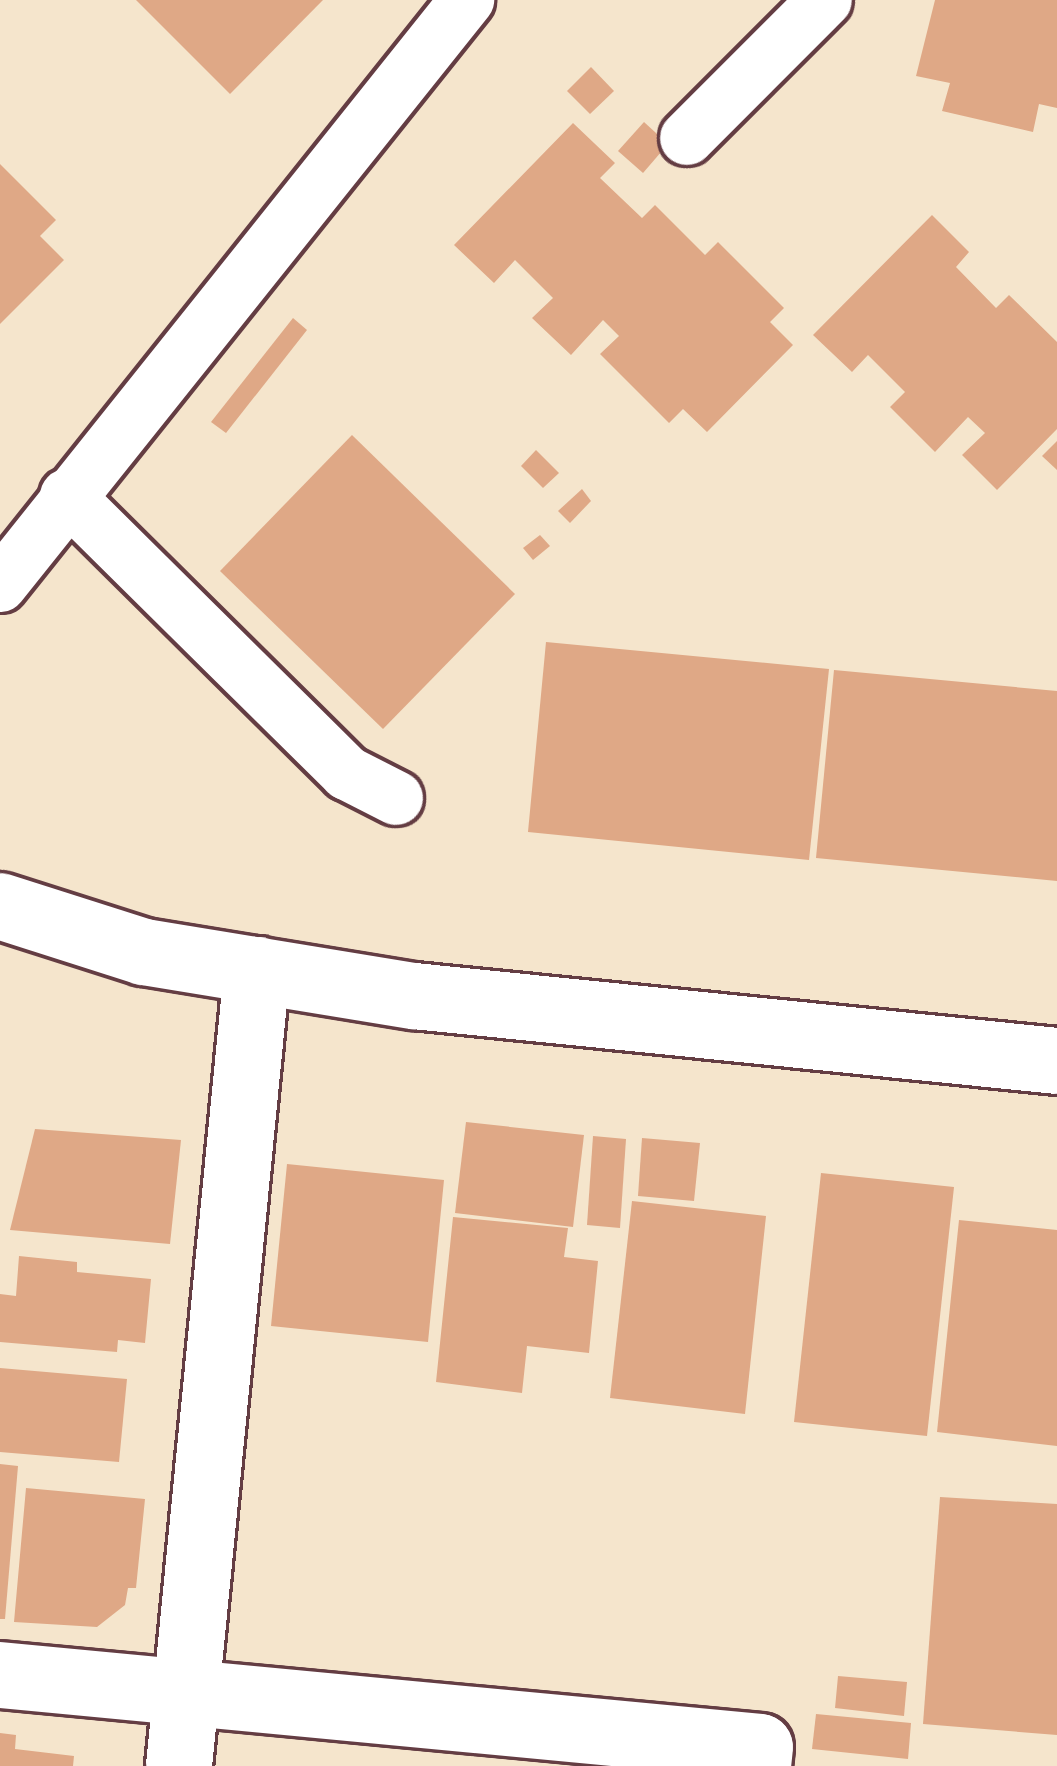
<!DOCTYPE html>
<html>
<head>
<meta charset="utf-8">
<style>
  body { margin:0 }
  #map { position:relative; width:1057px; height:1766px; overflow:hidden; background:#f5e5cc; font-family:Cardo,serif }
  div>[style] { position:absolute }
  .building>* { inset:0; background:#dfa886 }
  .roads { filter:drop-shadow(3px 0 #643d43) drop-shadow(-3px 0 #643d43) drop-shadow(0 3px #643d43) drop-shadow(0 -3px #643d43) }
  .service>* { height:54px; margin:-27px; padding:0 27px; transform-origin:27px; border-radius:27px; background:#fff }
  .minor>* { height:66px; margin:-33px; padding:0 33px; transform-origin:33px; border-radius:33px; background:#fff }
  .tertiary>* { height:66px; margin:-33px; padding:0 33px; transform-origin:33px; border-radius:33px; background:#fff }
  span { translate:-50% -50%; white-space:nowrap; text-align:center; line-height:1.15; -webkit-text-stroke:12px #fbf7ec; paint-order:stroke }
</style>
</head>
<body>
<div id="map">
  <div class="building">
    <i style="clip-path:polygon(136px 0,323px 0,230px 94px)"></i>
    <i style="clip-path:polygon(935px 0,1057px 0,1057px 108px,1039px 104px,1033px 132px,942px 111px,950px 83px,916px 76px)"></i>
    <i style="clip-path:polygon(591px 67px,614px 91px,590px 114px,567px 91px)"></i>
    <i style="clip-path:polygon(644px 122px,668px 144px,643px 173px,618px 151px)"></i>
    <i style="clip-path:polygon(573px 123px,615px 163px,600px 178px,642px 218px,655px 205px,705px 255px,718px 242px,784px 308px,770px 322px,793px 345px,707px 432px,683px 409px,669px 423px,600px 354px,619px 336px,603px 320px,571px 355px,532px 318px,553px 298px,515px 260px,494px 283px,454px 245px)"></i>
    <i style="clip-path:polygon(0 164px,56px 220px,40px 236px,64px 260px,0 324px)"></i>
    <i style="clip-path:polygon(932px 215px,969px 252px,956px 267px,996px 308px,1009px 295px,1057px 342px,1057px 429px,997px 490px,962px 455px,985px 433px,968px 417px,935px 452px,890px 407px,905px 392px,868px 355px,852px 372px,813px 335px)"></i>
    <i style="clip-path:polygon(293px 318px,307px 330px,226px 433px,211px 422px)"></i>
    <i style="clip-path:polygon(352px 435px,515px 594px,383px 729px,220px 571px)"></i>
    <i style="clip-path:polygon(1057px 441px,1057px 470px,1042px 456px)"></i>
    <i style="clip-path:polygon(536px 450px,559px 473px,543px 488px,521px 466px)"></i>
    <i style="clip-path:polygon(582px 489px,591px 501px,570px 523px,558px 511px)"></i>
    <i style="clip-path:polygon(540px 535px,550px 546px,533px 560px,523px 548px)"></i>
    <i style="clip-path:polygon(546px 642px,829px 669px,809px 860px,528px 832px)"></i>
    <i style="clip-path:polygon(834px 670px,1057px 691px,1057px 881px,816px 858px)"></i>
    <i style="clip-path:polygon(466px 1122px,584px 1135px,573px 1227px,455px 1213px)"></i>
    <i style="clip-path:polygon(35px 1129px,181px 1140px,170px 1244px,10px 1230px)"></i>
    <i style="clip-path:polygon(593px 1136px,626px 1139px,620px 1228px,587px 1225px)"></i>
    <i style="clip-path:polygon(642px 1138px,700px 1143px,694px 1201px,638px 1196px)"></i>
    <i style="clip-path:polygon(287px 1164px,444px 1180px,428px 1342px,271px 1326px)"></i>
    <i style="clip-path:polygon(821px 1173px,954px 1187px,927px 1436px,794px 1422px)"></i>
    <i style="clip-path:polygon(632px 1201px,766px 1216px,745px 1414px,610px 1398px)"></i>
    <i style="clip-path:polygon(453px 1217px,568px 1228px,564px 1257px,598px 1261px,589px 1353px,527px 1346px,522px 1393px,436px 1382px)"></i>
    <i style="clip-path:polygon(959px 1220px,1057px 1230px,1057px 1446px,937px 1432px)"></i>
    <i style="clip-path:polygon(19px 1256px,77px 1262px,77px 1272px,151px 1279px,145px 1343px,118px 1340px,117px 1352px,0 1342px,0 1294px,16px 1296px)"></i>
    <i style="clip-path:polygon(0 1368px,127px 1379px,119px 1462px,0 1452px)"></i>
    <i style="clip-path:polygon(0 1464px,18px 1466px,5px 1619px,0 1619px)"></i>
    <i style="clip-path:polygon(26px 1488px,145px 1499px,136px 1588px,128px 1588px,125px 1605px,97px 1627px,14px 1622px)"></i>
    <i style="clip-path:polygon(940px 1497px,1057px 1504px,1057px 1735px,923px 1724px)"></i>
    <i style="clip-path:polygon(838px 1676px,907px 1682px,904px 1716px,835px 1708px)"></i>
    <i style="clip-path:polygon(816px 1714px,911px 1723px,908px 1759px,812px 1749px)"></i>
    <i style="clip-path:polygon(0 1733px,16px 1735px,15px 1749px,74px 1756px,73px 1766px,0 1766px)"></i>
  </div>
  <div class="roads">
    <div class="service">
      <i style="left:687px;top:138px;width:195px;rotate:-45deg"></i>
      <i style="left:67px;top:496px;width:394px;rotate:44.7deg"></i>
      <i style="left:347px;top:773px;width:55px;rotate:27deg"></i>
      <i style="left:0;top:585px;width:749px;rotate:-51.4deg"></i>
    </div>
    <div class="minor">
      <i style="left:0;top:1675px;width:763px;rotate:5.41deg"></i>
      <i style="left:760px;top:1747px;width:19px;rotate:96deg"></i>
      <i style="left:179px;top:1766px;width:800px;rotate:-84.4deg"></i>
    </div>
    <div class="tertiary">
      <i style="left:0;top:906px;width:151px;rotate:17.7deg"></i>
      <i style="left:144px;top:952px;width:274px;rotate:9.3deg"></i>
      <i style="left:414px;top:996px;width:646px;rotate:5.77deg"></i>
    </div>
  </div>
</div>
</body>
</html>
